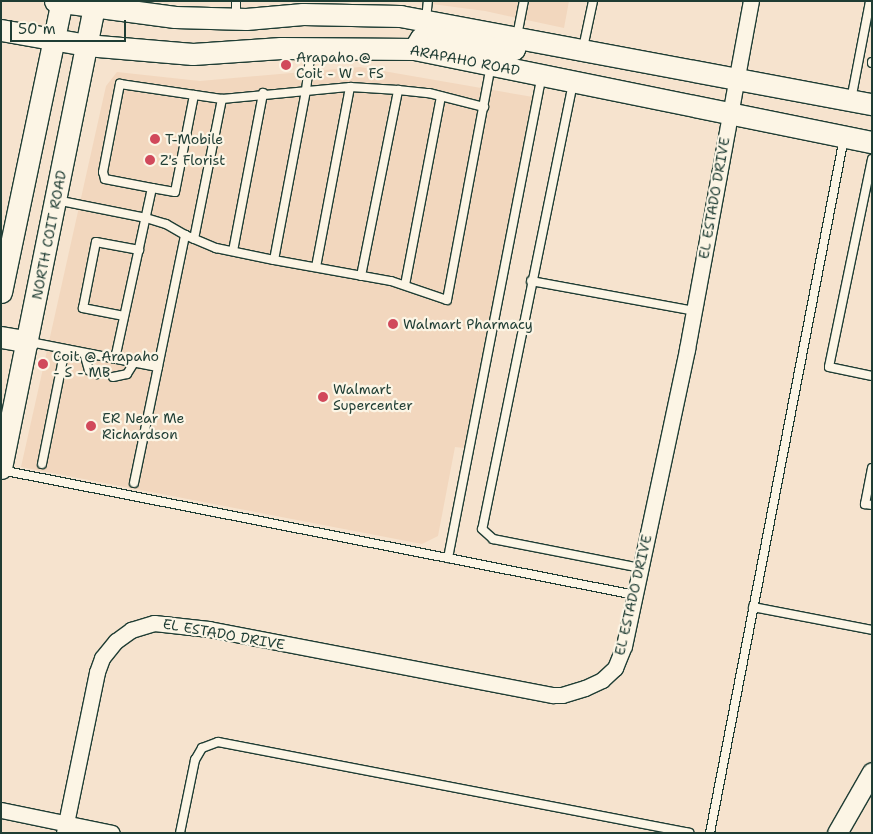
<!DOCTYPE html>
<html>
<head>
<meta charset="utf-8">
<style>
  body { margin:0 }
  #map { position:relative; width:873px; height:834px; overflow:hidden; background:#f6e3ce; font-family:"Shantell Sans",sans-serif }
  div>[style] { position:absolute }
  .built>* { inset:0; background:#f2d7be }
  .roads { filter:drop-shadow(1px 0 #1f3d34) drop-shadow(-1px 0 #1f3d34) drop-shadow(0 1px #1f3d34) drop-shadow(0 -1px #1f3d34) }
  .service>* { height:8px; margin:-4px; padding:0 4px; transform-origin:4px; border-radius:4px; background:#fcf5e5 }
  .minor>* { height:15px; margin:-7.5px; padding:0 7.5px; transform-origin:7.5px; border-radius:7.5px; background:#fcf5e5 }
  .tertiary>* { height:19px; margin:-9.5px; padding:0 9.5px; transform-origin:9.5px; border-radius:9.5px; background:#fcf5e5 }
  .secondary>* { height:21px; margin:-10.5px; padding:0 10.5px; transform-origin:10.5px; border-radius:10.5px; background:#fcf5e5 }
  .dots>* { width:14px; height:14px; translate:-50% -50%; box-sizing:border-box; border:2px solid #fcf5e5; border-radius:50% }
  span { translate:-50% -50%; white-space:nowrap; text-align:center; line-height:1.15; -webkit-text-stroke:4.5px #fcf5e5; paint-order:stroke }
  .poi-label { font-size:14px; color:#1f3d34 }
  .left { translate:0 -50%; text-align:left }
  .street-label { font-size:14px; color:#1f3d34 }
  .frame { position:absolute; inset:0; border:2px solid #1f3d34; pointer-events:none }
  .scale { position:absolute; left:10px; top:20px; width:116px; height:22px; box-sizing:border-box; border:2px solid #1f3d34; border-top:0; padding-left:6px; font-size:15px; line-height:18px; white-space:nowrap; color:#1f3d34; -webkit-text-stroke:4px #fcf5e5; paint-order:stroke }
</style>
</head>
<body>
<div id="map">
  <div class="built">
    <i style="clip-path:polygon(409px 1px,569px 1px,564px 28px,485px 11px)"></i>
    <i style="clip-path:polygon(360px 67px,533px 97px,464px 448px,455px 447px,438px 536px,422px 544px,21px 467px,106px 86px,117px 72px,200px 81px)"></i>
  </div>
  <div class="roads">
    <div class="service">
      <i style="left:236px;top:1px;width:16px;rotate:90deg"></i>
      <i style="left:426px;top:19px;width:18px;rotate:-84deg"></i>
      <i style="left:517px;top:36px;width:36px;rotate:-79deg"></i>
      <i style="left:583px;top:48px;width:48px;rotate:-78deg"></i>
      <i style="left:872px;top:62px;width:1px;rotate:90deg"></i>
      <i style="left:573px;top:83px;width:455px;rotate:101.5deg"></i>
      <i style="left:482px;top:529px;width:15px;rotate:42deg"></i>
      <i style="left:493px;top:539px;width:151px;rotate:11.1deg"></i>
      <i style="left:851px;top:100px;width:101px;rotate:-79.1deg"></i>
      <i style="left:872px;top:159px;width:212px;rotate:101.7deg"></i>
      <i style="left:829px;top:367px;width:44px;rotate:11.8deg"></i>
      <i style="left:152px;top:188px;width:23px;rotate:10deg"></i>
      <i style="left:175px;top:192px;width:99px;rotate:-78.9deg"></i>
      <i style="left:56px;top:200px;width:92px;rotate:11.3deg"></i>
      <i style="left:146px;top:218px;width:21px;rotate:17deg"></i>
      <i style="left:166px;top:224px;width:22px;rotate:30deg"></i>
      <i style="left:194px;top:239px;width:143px;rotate:-78.7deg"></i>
      <i style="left:233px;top:251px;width:161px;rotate:-79.2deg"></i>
      <i style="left:274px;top:260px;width:119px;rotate:10.2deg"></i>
      <i style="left:391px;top:281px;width:59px;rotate:18.7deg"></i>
      <i style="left:447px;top:300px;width:238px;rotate:-79.4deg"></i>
      <i style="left:316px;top:267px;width:183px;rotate:-79.3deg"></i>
      <i style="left:361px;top:276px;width:190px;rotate:-78.7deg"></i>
      <i style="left:531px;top:281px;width:166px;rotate:10.4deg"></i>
      <i style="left:405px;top:285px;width:192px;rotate:-79.2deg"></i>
      <i style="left:124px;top:316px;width:42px;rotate:-169deg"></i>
      <i style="left:83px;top:308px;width:67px;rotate:-78.9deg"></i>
      <i style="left:96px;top:242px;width:44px;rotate:10.5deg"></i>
      <i style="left:30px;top:342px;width:130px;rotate:11.1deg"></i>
      <i style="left:158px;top:367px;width:135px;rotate:-78.4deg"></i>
      <i style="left:185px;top:235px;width:34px;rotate:23deg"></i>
      <i style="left:216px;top:248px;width:59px;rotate:11.7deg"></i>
      <i style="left:274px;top:260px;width:173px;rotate:-79.3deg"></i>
      <i style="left:306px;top:90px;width:40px;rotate:-82.9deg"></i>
      <i style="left:84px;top:353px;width:18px;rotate:74deg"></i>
      <i style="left:89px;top:370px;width:9px;rotate:27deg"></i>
      <i style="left:115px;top:359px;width:175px;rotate:-77.8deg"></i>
      <i style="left:152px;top:188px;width:48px;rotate:-169.2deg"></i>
      <i style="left:105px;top:179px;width:7px;rotate:-106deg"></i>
      <i style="left:103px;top:172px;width:90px;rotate:-79.1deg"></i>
      <i style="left:120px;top:84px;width:103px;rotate:8.4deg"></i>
      <i style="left:222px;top:99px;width:129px;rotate:-5.4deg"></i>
      <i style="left:350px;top:87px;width:48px;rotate:3.6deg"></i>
      <i style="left:398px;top:90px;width:31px;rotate:6deg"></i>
      <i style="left:429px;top:93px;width:57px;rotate:14.3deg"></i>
      <i style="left:113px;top:377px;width:14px;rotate:-12deg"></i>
      <i style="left:127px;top:374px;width:13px;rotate:-58deg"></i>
      <i style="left:42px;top:464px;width:117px;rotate:-78.7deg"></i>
      <i style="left:872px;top:468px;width:37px;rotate:101deg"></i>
      <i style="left:865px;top:504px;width:7px;rotate:8deg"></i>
      <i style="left:1px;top:470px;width:646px;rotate:11.15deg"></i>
      <i style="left:134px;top:483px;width:118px;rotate:-78.3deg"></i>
      <i style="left:448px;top:558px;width:491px;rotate:-79deg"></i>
      <i style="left:753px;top:607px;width:121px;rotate:10.9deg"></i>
      <i style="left:180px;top:833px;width:75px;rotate:-78.4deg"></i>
      <i style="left:195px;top:760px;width:14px;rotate:-60deg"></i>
      <i style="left:202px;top:748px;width:17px;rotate:-21deg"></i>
      <i style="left:218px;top:742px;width:480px;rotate:10.9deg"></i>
      <i style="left:710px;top:833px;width:708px;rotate:-79.09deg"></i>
    </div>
    <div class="minor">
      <i style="left:1px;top:810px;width:113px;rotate:11.7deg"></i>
      <i style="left:64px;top:833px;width:164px;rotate:-78.4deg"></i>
      <i style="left:97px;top:672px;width:15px;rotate:-70deg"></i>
      <i style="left:102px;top:658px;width:22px;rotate:-51deg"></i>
      <i style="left:116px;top:641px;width:19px;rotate:-36deg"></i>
      <i style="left:131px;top:630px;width:24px;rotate:-17deg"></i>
      <i style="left:154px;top:623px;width:55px;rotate:6.2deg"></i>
      <i style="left:209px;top:629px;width:350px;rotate:10.9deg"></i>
      <i style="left:553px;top:695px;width:9px"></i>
      <i style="left:562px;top:695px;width:24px;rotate:-17deg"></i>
      <i style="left:585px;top:688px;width:19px;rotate:-25deg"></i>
      <i style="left:602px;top:680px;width:18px;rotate:-43deg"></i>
      <i style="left:615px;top:668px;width:24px;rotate:-68deg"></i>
      <i style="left:624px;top:646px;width:304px;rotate:-78deg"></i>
      <i style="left:687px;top:349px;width:354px;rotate:-79.6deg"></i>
    </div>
    <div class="tertiary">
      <i style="left:837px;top:833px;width:70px;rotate:-60.2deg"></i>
    </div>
    <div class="secondary">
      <i style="left:55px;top:1px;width:121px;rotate:7.6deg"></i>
      <i style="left:175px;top:17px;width:71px;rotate:1.6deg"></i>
      <i style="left:246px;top:19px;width:57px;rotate:-5deg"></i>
      <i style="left:303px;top:14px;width:97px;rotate:1.2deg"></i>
      <i style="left:400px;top:16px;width:480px;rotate:10.6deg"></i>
      <i style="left:1px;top:30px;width:86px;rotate:10deg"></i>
      <i style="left:86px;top:45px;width:107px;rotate:4.8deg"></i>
      <i style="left:193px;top:54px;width:88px;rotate:-3.9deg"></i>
      <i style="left:281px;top:48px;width:133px;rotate:0.4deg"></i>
      <i style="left:414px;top:49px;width:467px;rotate:11.5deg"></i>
      <i style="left:414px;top:49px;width:13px;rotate:-58deg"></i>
      <i style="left:421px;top:38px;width:16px;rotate:-4deg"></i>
      <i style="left:437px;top:37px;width:72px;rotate:10.4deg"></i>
      <i style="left:508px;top:50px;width:6px;rotate:-9deg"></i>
      <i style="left:514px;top:49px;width:11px;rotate:-75deg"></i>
      <i style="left:1px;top:292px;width:297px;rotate:-78.2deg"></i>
      <i style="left:1px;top:337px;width:27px;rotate:10deg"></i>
      <i style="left:1px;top:468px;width:476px;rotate:-78.6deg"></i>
    </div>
  </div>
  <div class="dots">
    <i style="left:286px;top:65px;background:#d1495b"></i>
    <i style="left:155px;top:139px;background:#d1495b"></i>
    <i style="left:150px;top:160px;background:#d1495b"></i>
    <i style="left:393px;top:324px;background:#d1495b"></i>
    <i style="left:43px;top:364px;background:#d1495b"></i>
    <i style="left:323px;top:397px;background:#d1495b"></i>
    <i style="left:91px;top:426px;background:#d1495b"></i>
  </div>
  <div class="poi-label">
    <span class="left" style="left:296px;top:65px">Arapaho @<br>Coit - W - FS</span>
    <span class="left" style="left:165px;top:139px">T-Mobile</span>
    <span class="left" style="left:160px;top:160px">Z's Florist</span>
    <span class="left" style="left:403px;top:324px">Walmart Pharmacy</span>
    <span class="left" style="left:53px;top:364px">Coit @ Arapaho<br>- S - MB</span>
    <span class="left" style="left:333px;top:397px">Walmart<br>Supercenter</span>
    <span class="left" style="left:102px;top:426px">ER Near Me<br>Richardson</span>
  </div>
  <div class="street-label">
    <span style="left:465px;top:60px;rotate:11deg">ARAPAHO ROAD</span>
    <span style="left:714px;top:198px;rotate:-80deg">EL ESTADO DRIVE</span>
    <span style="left:49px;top:235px;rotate:-79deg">NORTH COIT ROAD</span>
    <span style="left:633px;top:595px;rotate:-77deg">EL ESTADO DRIVE</span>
    <span style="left:224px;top:634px;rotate:10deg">EL ESTADO DRIVE</span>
  </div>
  <div class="frame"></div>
  <div class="scale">50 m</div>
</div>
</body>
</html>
